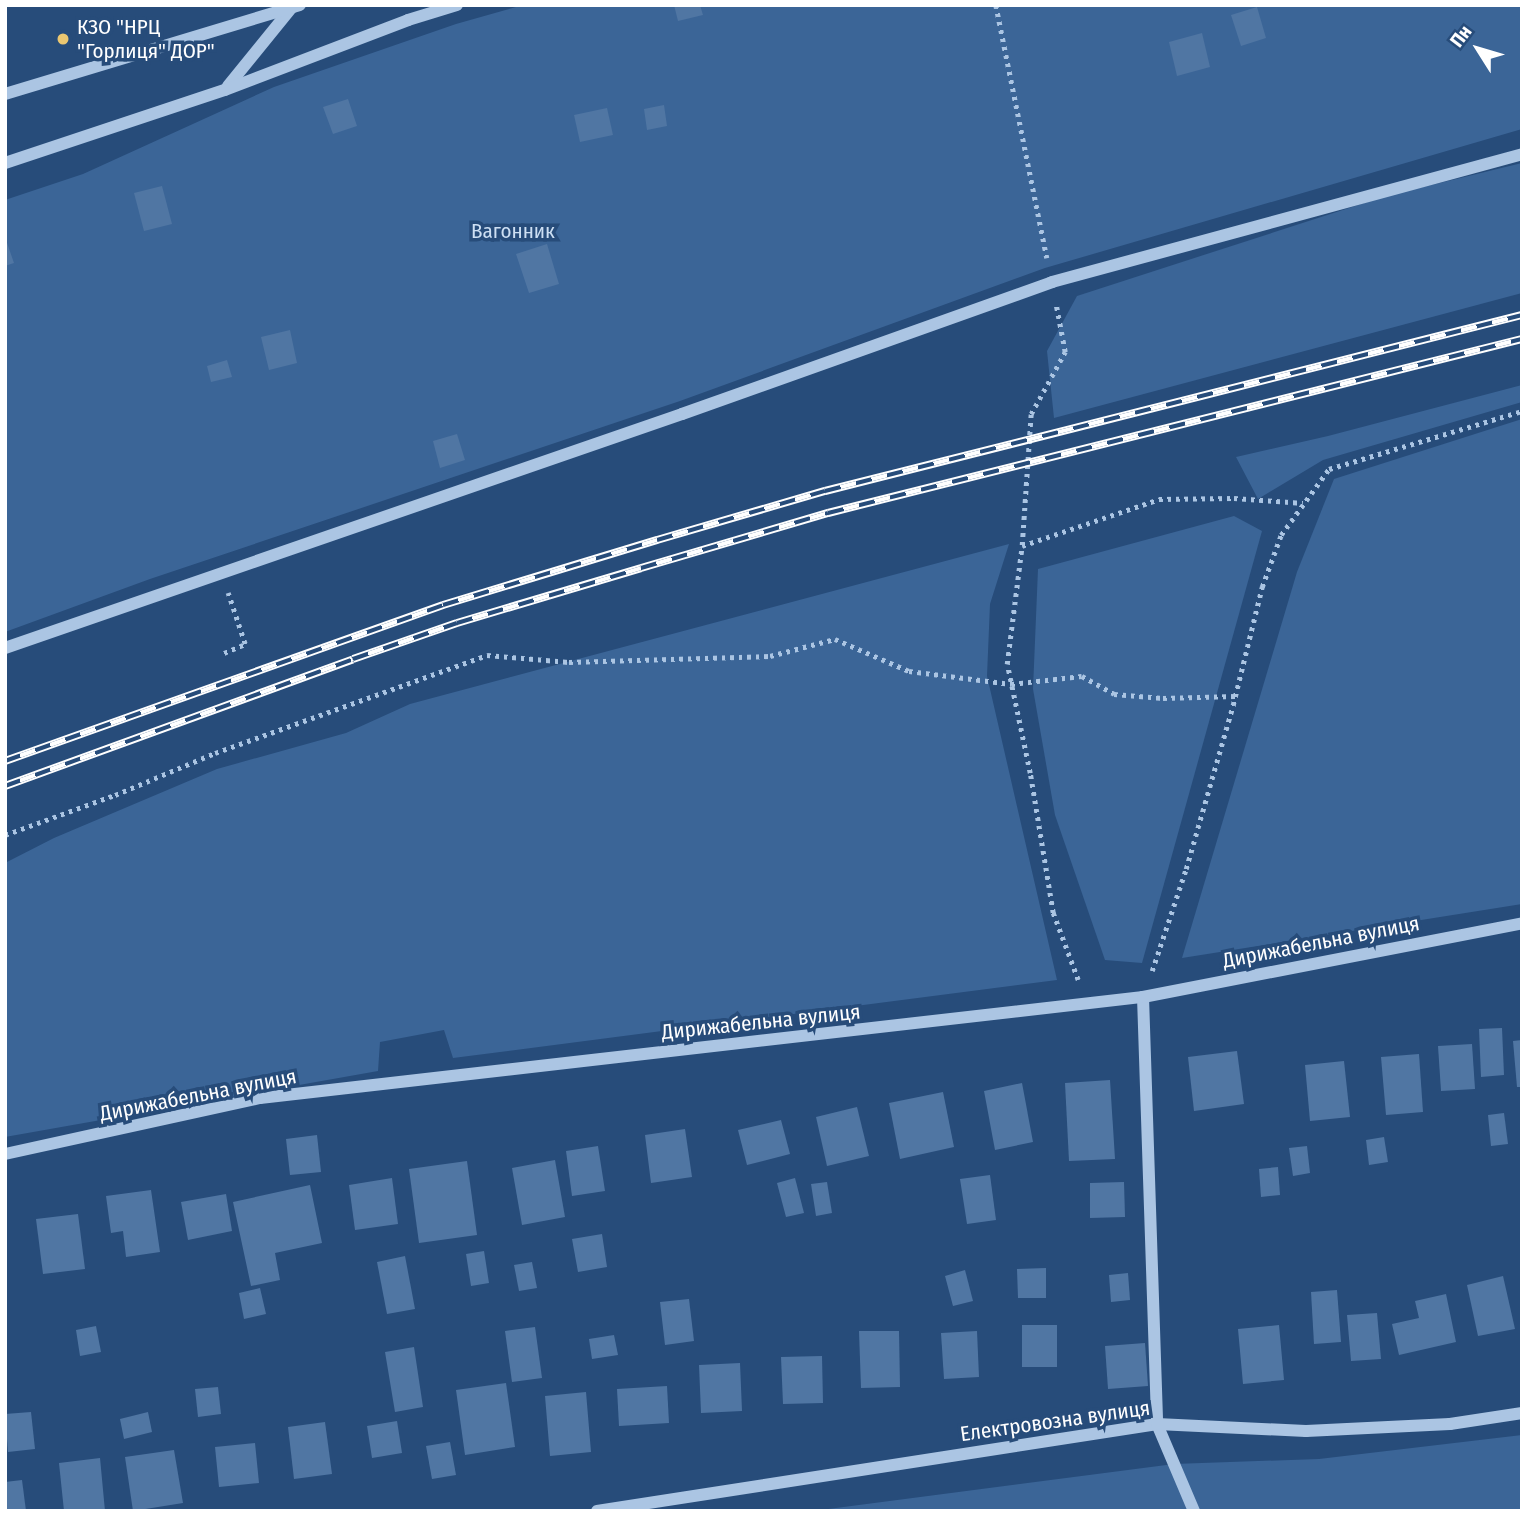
<!DOCTYPE html>
<html>
<head>
<meta charset="utf-8">
<style>
  body { margin:0 }
  #map { position:relative; width:1527px; height:1516px; overflow:hidden; background:#274c7a; font-family:"Fira Sans Condensed",sans-serif }
  div>[style] { position:absolute }
  .green>* { inset:0; background:#3b6597 }
  .building>* { inset:0; background:#5076a3 }
  .path>* { height:4.5px; margin-top:-2.25px; transform-origin:0; background:repeating-linear-gradient(90deg,#abc5e3 0 3.5px,transparent 0 8.5px) }
  .minor>* { height:12px; margin:-6px; padding:0 6px; transform-origin:6px; border-radius:6px; background:#abc5e3 }
  .rail>* { height:8px; margin-top:-4px; transform-origin:0; background:repeating-linear-gradient(90deg,#274c7a 0 16px,#fff 0 32px); box-sizing:border-box; border-block:2px solid #fff }
  .dots>* { width:19px; height:19px; translate:-50% -50%; box-sizing:border-box; border:4px solid #274c7a; border-radius:50% }
  span { translate:-50% -50%; white-space:nowrap; text-align:center; line-height:1.15; -webkit-text-stroke:7px #274c7a; paint-order:stroke }
  .poi-label { font-size:21px; color:#fff }
  .left { translate:0 -50%; text-align:left }
  .park-label { font-size:21px; color:#cddff3 }
  .street-label { font-size:21px; color:#fff }
  .frame { position:absolute; inset:0; border:7px solid #fff; pointer-events:none }
  .north { position:absolute; left:1443px; top:14px; width:70px; height:70px; -webkit-text-stroke:5px #274c7a; paint-order:stroke; rotate:307deg; font-size:19px; font-weight:700; line-height:28px; text-align:center; color:#fff }
  .north::after { content:''; display:block; margin:auto; width:24px; height:32px; background:#fff; clip-path:polygon(50% 0,100% 100%,50% 72%,0 100%) }
</style>
</head>
<body>
<div id="map">
  <div class="green">
    <i style="clip-path:polygon(523px 5px,1522px 5px,1522px 129px,1045px 268px,680px 401px,150px 579px,5px 632px,5px 200px,83px 174px,274px 87px,456px 24px)"></i>
    <i style="clip-path:polygon(1522px 163px,1522px 293px,1054px 418px,1047px 351px,1077px 296px,1386px 196px)"></i>
    <i style="clip-path:polygon(1522px 385px,1522px 402px,1323px 460px,1258px 499px,1236px 457px,1328px 436px)"></i>
    <i style="clip-path:polygon(1522px 419px,1522px 904px,1182px 958px,1297px 572px,1334px 479px)"></i>
    <i style="clip-path:polygon(1234px 516px,1262px 531px,1142px 963px,1105px 960px,1055px 815px,1033px 689px,1038px 569px)"></i>
    <i style="clip-path:polygon(1009px 544px,990px 604px,987px 676px,1057px 980px,453px 1058px,444px 1030px,380px 1042px,378px 1071px,5px 1137px,5px 863px,54px 838px,217px 769px,346px 733px,410px 704px)"></i>
    <i style="clip-path:polygon(1522px 1435px,1522px 1511px,813px 1511px,1174px 1464px,1319px 1459px)"></i>
  </div>
  <div class="building">
    <i style="clip-path:polygon(674px 5px,700px 5px,703px 15px,678px 21px)"></i>
    <i style="clip-path:polygon(1257px 7px,1266px 38px,1241px 46px,1231px 15px)"></i>
    <i style="clip-path:polygon(1202px 33px,1210px 67px,1177px 76px,1169px 42px)"></i>
    <i style="clip-path:polygon(348px 99px,357px 126px,333px 134px,323px 107px)"></i>
    <i style="clip-path:polygon(664px 105px,667px 126px,647px 130px,644px 109px)"></i>
    <i style="clip-path:polygon(607px 108px,613px 135px,580px 142px,574px 115px)"></i>
    <i style="clip-path:polygon(162px 186px,172px 224px,144px 231px,134px 193px)"></i>
    <i style="clip-path:polygon(5px 237px,14px 263px,5px 266px)"></i>
    <i style="clip-path:polygon(547px 244px,559px 284px,529px 293px,516px 254px)"></i>
    <i style="clip-path:polygon(290px 330px,297px 363px,269px 370px,261px 337px)"></i>
    <i style="clip-path:polygon(227px 360px,232px 377px,211px 382px,207px 366px)"></i>
    <i style="clip-path:polygon(457px 434px,465px 460px,440px 468px,433px 441px)"></i>
    <i style="clip-path:polygon(1502px 1028px,1504px 1075px,1481px 1077px,1479px 1029px)"></i>
    <i style="clip-path:polygon(1522px 1040px,1522px 1087px,1517px 1087px,1513px 1041px)"></i>
    <i style="clip-path:polygon(1472px 1044px,1475px 1089px,1441px 1091px,1438px 1046px)"></i>
    <i style="clip-path:polygon(1237px 1051px,1244px 1104px,1194px 1111px,1188px 1057px)"></i>
    <i style="clip-path:polygon(1419px 1054px,1423px 1112px,1386px 1115px,1381px 1057px)"></i>
    <i style="clip-path:polygon(1344px 1061px,1350px 1117px,1310px 1121px,1305px 1065px)"></i>
    <i style="clip-path:polygon(1110px 1080px,1115px 1159px,1069px 1161px,1065px 1083px)"></i>
    <i style="clip-path:polygon(1022px 1083px,1033px 1142px,995px 1150px,984px 1091px)"></i>
    <i style="clip-path:polygon(943px 1092px,954px 1147px,900px 1159px,889px 1103px)"></i>
    <i style="clip-path:polygon(857px 1107px,869px 1156px,827px 1166px,816px 1117px)"></i>
    <i style="clip-path:polygon(1504px 1113px,1508px 1144px,1491px 1146px,1488px 1115px)"></i>
    <i style="clip-path:polygon(781px 1120px,790px 1154px,747px 1165px,738px 1130px)"></i>
    <i style="clip-path:polygon(685px 1129px,692px 1177px,651px 1183px,645px 1135px)"></i>
    <i style="clip-path:polygon(317px 1135px,321px 1172px,290px 1175px,286px 1139px)"></i>
    <i style="clip-path:polygon(1384px 1137px,1388px 1162px,1369px 1165px,1366px 1140px)"></i>
    <i style="clip-path:polygon(598px 1146px,605px 1191px,572px 1196px,566px 1151px)"></i>
    <i style="clip-path:polygon(1307px 1146px,1310px 1173px,1293px 1176px,1289px 1148px)"></i>
    <i style="clip-path:polygon(555px 1160px,565px 1217px,522px 1225px,512px 1168px)"></i>
    <i style="clip-path:polygon(467px 1161px,477px 1235px,419px 1243px,409px 1169px)"></i>
    <i style="clip-path:polygon(1278px 1167px,1280px 1195px,1261px 1197px,1259px 1169px)"></i>
    <i style="clip-path:polygon(990px 1175px,996px 1220px,967px 1224px,960px 1179px)"></i>
    <i style="clip-path:polygon(392px 1178px,398px 1224px,355px 1230px,349px 1185px)"></i>
    <i style="clip-path:polygon(795px 1178px,804px 1213px,786px 1217px,777px 1183px)"></i>
    <i style="clip-path:polygon(827px 1182px,832px 1213px,816px 1216px,811px 1184px)"></i>
    <i style="clip-path:polygon(1124px 1182px,1125px 1217px,1090px 1218px,1090px 1183px)"></i>
    <i style="clip-path:polygon(310px 1185px,322px 1243px,275px 1253px,280px 1280px,251px 1286px,233px 1202px)"></i>
    <i style="clip-path:polygon(151px 1190px,160px 1252px,126px 1257px,123px 1231px,111px 1233px,106px 1196px)"></i>
    <i style="clip-path:polygon(226px 1194px,232px 1231px,188px 1240px,181px 1202px)"></i>
    <i style="clip-path:polygon(78px 1214px,85px 1269px,43px 1274px,36px 1219px)"></i>
    <i style="clip-path:polygon(602px 1234px,607px 1267px,578px 1272px,572px 1239px)"></i>
    <i style="clip-path:polygon(484px 1251px,489px 1283px,471px 1286px,466px 1254px)"></i>
    <i style="clip-path:polygon(405px 1256px,415px 1309px,387px 1314px,377px 1262px)"></i>
    <i style="clip-path:polygon(532px 1262px,537px 1288px,519px 1291px,514px 1265px)"></i>
    <i style="clip-path:polygon(1046px 1268px,1046px 1298px,1018px 1298px,1017px 1269px)"></i>
    <i style="clip-path:polygon(965px 1270px,973px 1301px,953px 1306px,945px 1276px)"></i>
    <i style="clip-path:polygon(1128px 1273px,1130px 1300px,1111px 1302px,1109px 1275px)"></i>
    <i style="clip-path:polygon(1503px 1276px,1515px 1329px,1478px 1336px,1467px 1285px)"></i>
    <i style="clip-path:polygon(260px 1288px,266px 1314px,244px 1319px,239px 1293px)"></i>
    <i style="clip-path:polygon(1337px 1290px,1341px 1342px,1314px 1344px,1311px 1292px)"></i>
    <i style="clip-path:polygon(1446px 1294px,1456px 1342px,1399px 1355px,1392px 1324px,1419px 1318px,1415px 1301px)"></i>
    <i style="clip-path:polygon(689px 1299px,694px 1341px,665px 1345px,660px 1302px)"></i>
    <i style="clip-path:polygon(1377px 1313px,1381px 1359px,1351px 1361px,1347px 1315px)"></i>
    <i style="clip-path:polygon(1022px 1325px,1057px 1325px,1057px 1367px,1022px 1367px)"></i>
    <i style="clip-path:polygon(1279px 1325px,1284px 1380px,1243px 1384px,1238px 1329px)"></i>
    <i style="clip-path:polygon(96px 1326px,101px 1352px,80px 1356px,76px 1330px)"></i>
    <i style="clip-path:polygon(535px 1327px,542px 1378px,512px 1382px,505px 1331px)"></i>
    <i style="clip-path:polygon(859px 1331px,899px 1331px,900px 1387px,861px 1388px)"></i>
    <i style="clip-path:polygon(977px 1331px,979px 1377px,944px 1379px,941px 1333px)"></i>
    <i style="clip-path:polygon(614px 1335px,618px 1355px,592px 1359px,589px 1339px)"></i>
    <i style="clip-path:polygon(1145px 1343px,1148px 1386px,1108px 1389px,1105px 1346px)"></i>
    <i style="clip-path:polygon(414px 1347px,423px 1407px,395px 1412px,385px 1352px)"></i>
    <i style="clip-path:polygon(822px 1356px,823px 1403px,783px 1404px,781px 1357px)"></i>
    <i style="clip-path:polygon(740px 1363px,742px 1411px,701px 1413px,699px 1365px)"></i>
    <i style="clip-path:polygon(506px 1383px,515px 1447px,465px 1455px,456px 1390px)"></i>
    <i style="clip-path:polygon(667px 1386px,669px 1423px,619px 1426px,617px 1389px)"></i>
    <i style="clip-path:polygon(218px 1387px,221px 1414px,198px 1417px,195px 1389px)"></i>
    <i style="clip-path:polygon(586px 1392px,591px 1452px,550px 1456px,545px 1396px)"></i>
    <i style="clip-path:polygon(31px 1412px,35px 1449px,8px 1452px,5px 1414px)"></i>
    <i style="clip-path:polygon(148px 1412px,152px 1432px,124px 1439px,120px 1419px)"></i>
    <i style="clip-path:polygon(397px 1421px,402px 1453px,372px 1458px,367px 1426px)"></i>
    <i style="clip-path:polygon(325px 1422px,332px 1474px,294px 1479px,288px 1427px)"></i>
    <i style="clip-path:polygon(450px 1442px,456px 1475px,432px 1479px,426px 1446px)"></i>
    <i style="clip-path:polygon(255px 1443px,259px 1483px,219px 1487px,215px 1447px)"></i>
    <i style="clip-path:polygon(174px 1450px,183px 1503px,133px 1511px,125px 1457px)"></i>
    <i style="clip-path:polygon(100px 1458px,105px 1511px,64px 1511px,59px 1463px)"></i>
    <i style="clip-path:polygon(22px 1480px,26px 1511px,5px 1511px,5px 1482px)"></i>
  </div>
  <div class="path">
    <i style="left:996px;top:5px;width:258px;rotate:78.6deg"></i>
    <i style="left:1022px;top:545px;width:131px;rotate:-86.1deg"></i>
    <i style="left:1031px;top:414px;width:71px;rotate:-61.3deg"></i>
    <i style="left:1065px;top:352px;width:48px;rotate:-100.8deg"></i>
    <i style="left:224px;top:653px;width:23px;rotate:-23deg"></i>
    <i style="left:245px;top:644px;width:54px;rotate:-108.4deg"></i>
    <i style="left:5px;top:835px;width:117px;rotate:-20deg"></i>
    <i style="left:115px;top:795px;width:108px;rotate:-22.8deg"></i>
    <i style="left:215px;top:753px;width:289px;rotate:-19.8deg"></i>
    <i style="left:487px;top:655px;width:82px;rotate:4.9deg"></i>
    <i style="left:569px;top:662px;width:201px;rotate:-1.7deg"></i>
    <i style="left:770px;top:656px;width:67px;rotate:-14.7deg"></i>
    <i style="left:835px;top:639px;width:81px;rotate:23.4deg"></i>
    <i style="left:909px;top:671px;width:103px;rotate:7.3deg"></i>
    <i style="left:1011px;top:684px;width:71px;rotate:-6.4deg"></i>
    <i style="left:1082px;top:676px;width:37px;rotate:29deg"></i>
    <i style="left:1114px;top:694px;width:49px;rotate:4.7deg"></i>
    <i style="left:1163px;top:698px;width:72px;rotate:-1.6deg"></i>
    <i style="left:1152px;top:971px;width:108px;rotate:-71.6deg"></i>
    <i style="left:1186px;top:869px;width:171px;rotate:-74deg"></i>
    <i style="left:1233px;top:705px;width:122px;rotate:-76.2deg"></i>
    <i style="left:1262px;top:587px;width:55px;rotate:-69.9deg"></i>
    <i style="left:1281px;top:535px;width:82px;rotate:-54deg"></i>
    <i style="left:1329px;top:469px;width:202px;rotate:-16.7deg"></i>
    <i style="left:1078px;top:980px;width:72px;rotate:-110.5deg"></i>
    <i style="left:1053px;top:913px;width:142px;rotate:-99.3deg"></i>
    <i style="left:1030px;top:773px;width:111px;rotate:-101.9deg"></i>
    <i style="left:1007px;top:664px;width:119px;rotate:-82.8deg"></i>
    <i style="left:1022px;top:546px;width:145px;rotate:-18.9deg"></i>
    <i style="left:1159px;top:499px;width:75px;rotate:-0.8deg"></i>
    <i style="left:1234px;top:498px;width:69px;rotate:4.1deg"></i>
  </div>
  <div class="minor">
    <i style="left:228px;top:86px;width:103px;rotate:-50.9deg"></i>
    <i style="left:5px;top:94px;width:308px;rotate:-16.8deg"></i>
    <i style="left:5px;top:163px;width:232px;rotate:-18.4deg"></i>
    <i style="left:225px;top:90px;width:196px;rotate:-20.9deg"></i>
    <i style="left:408px;top:20px;width:51px;rotate:-17deg"></i>
    <i style="left:5px;top:648px;width:716px;rotate:-19.07deg"></i>
    <i style="left:682px;top:414px;width:393px;rotate:-19.6deg"></i>
    <i style="left:1052px;top:282px;width:487px;rotate:-15.2deg"></i>
    <i style="left:1143px;top:997px;width:427px;rotate:88.1deg"></i>
    <i style="left:1157px;top:1424px;width:95px;rotate:67deg"></i>
    <i style="left:5px;top:1154px;width:261px;rotate:-12.4deg"></i>
    <i style="left:260px;top:1098px;width:889px;rotate:-6.53deg"></i>
    <i style="left:1143px;top:997px;width:386px;rotate:-11deg"></i>
    <i style="left:597px;top:1511px;width:567px;rotate:-8.83deg"></i>
    <i style="left:1157px;top:1424px;width:149px;rotate:2.7deg"></i>
    <i style="left:1306px;top:1431px;width:144px;rotate:-2.8deg"></i>
    <i style="left:1450px;top:1424px;width:73px;rotate:-8.7deg"></i>
  </div>
  <div class="rail">
    <i style="left:5px;top:761px;width:465px;rotate:-19.6deg"></i>
    <i style="left:443px;top:605px;width:224px;rotate:-16.9deg"></i>
    <i style="left:657px;top:540px;width:175px;rotate:-16.3deg"></i>
    <i style="left:825px;top:491px;width:719px;rotate:-14.17deg"></i>
    <i style="left:5px;top:786px;width:370px;rotate:-20deg"></i>
    <i style="left:353px;top:659px;width:110px;rotate:-19.1deg"></i>
    <i style="left:457px;top:623px;width:192px;rotate:-16.6deg"></i>
    <i style="left:641px;top:568px;width:195px;rotate:-16.4deg"></i>
    <i style="left:828px;top:513px;width:715px;rotate:-14.08deg"></i>
  </div>
  <div class="dots">
    <i style="left:63px;top:39px;background:#ebc771"></i>
  </div>
  <div class="poi-label">
    <span class="left" style="left:77px;top:39px">КЗО "НРЦ<br>"Горлиця" ДОР"</span>
  </div>
  <div class="park-label">
    <span style="left:513px;top:231px">Вагонник</span>
  </div>
  <div class="street-label">
    <span style="left:1321px;top:942px;rotate:-11deg">Дирижабельна вулиця</span>
    <span style="left:761px;top:1022px;rotate:-6deg">Дирижабельна вулиця</span>
    <span style="left:198px;top:1095px;rotate:-11deg">Дирижабельна вулиця</span>
    <span style="left:1055px;top:1421px;rotate:-8deg">Електровозна вулиця</span>
  </div>
  <div class="frame"></div>
  <div class="north">Пн</div>
</div>
</body>
</html>
